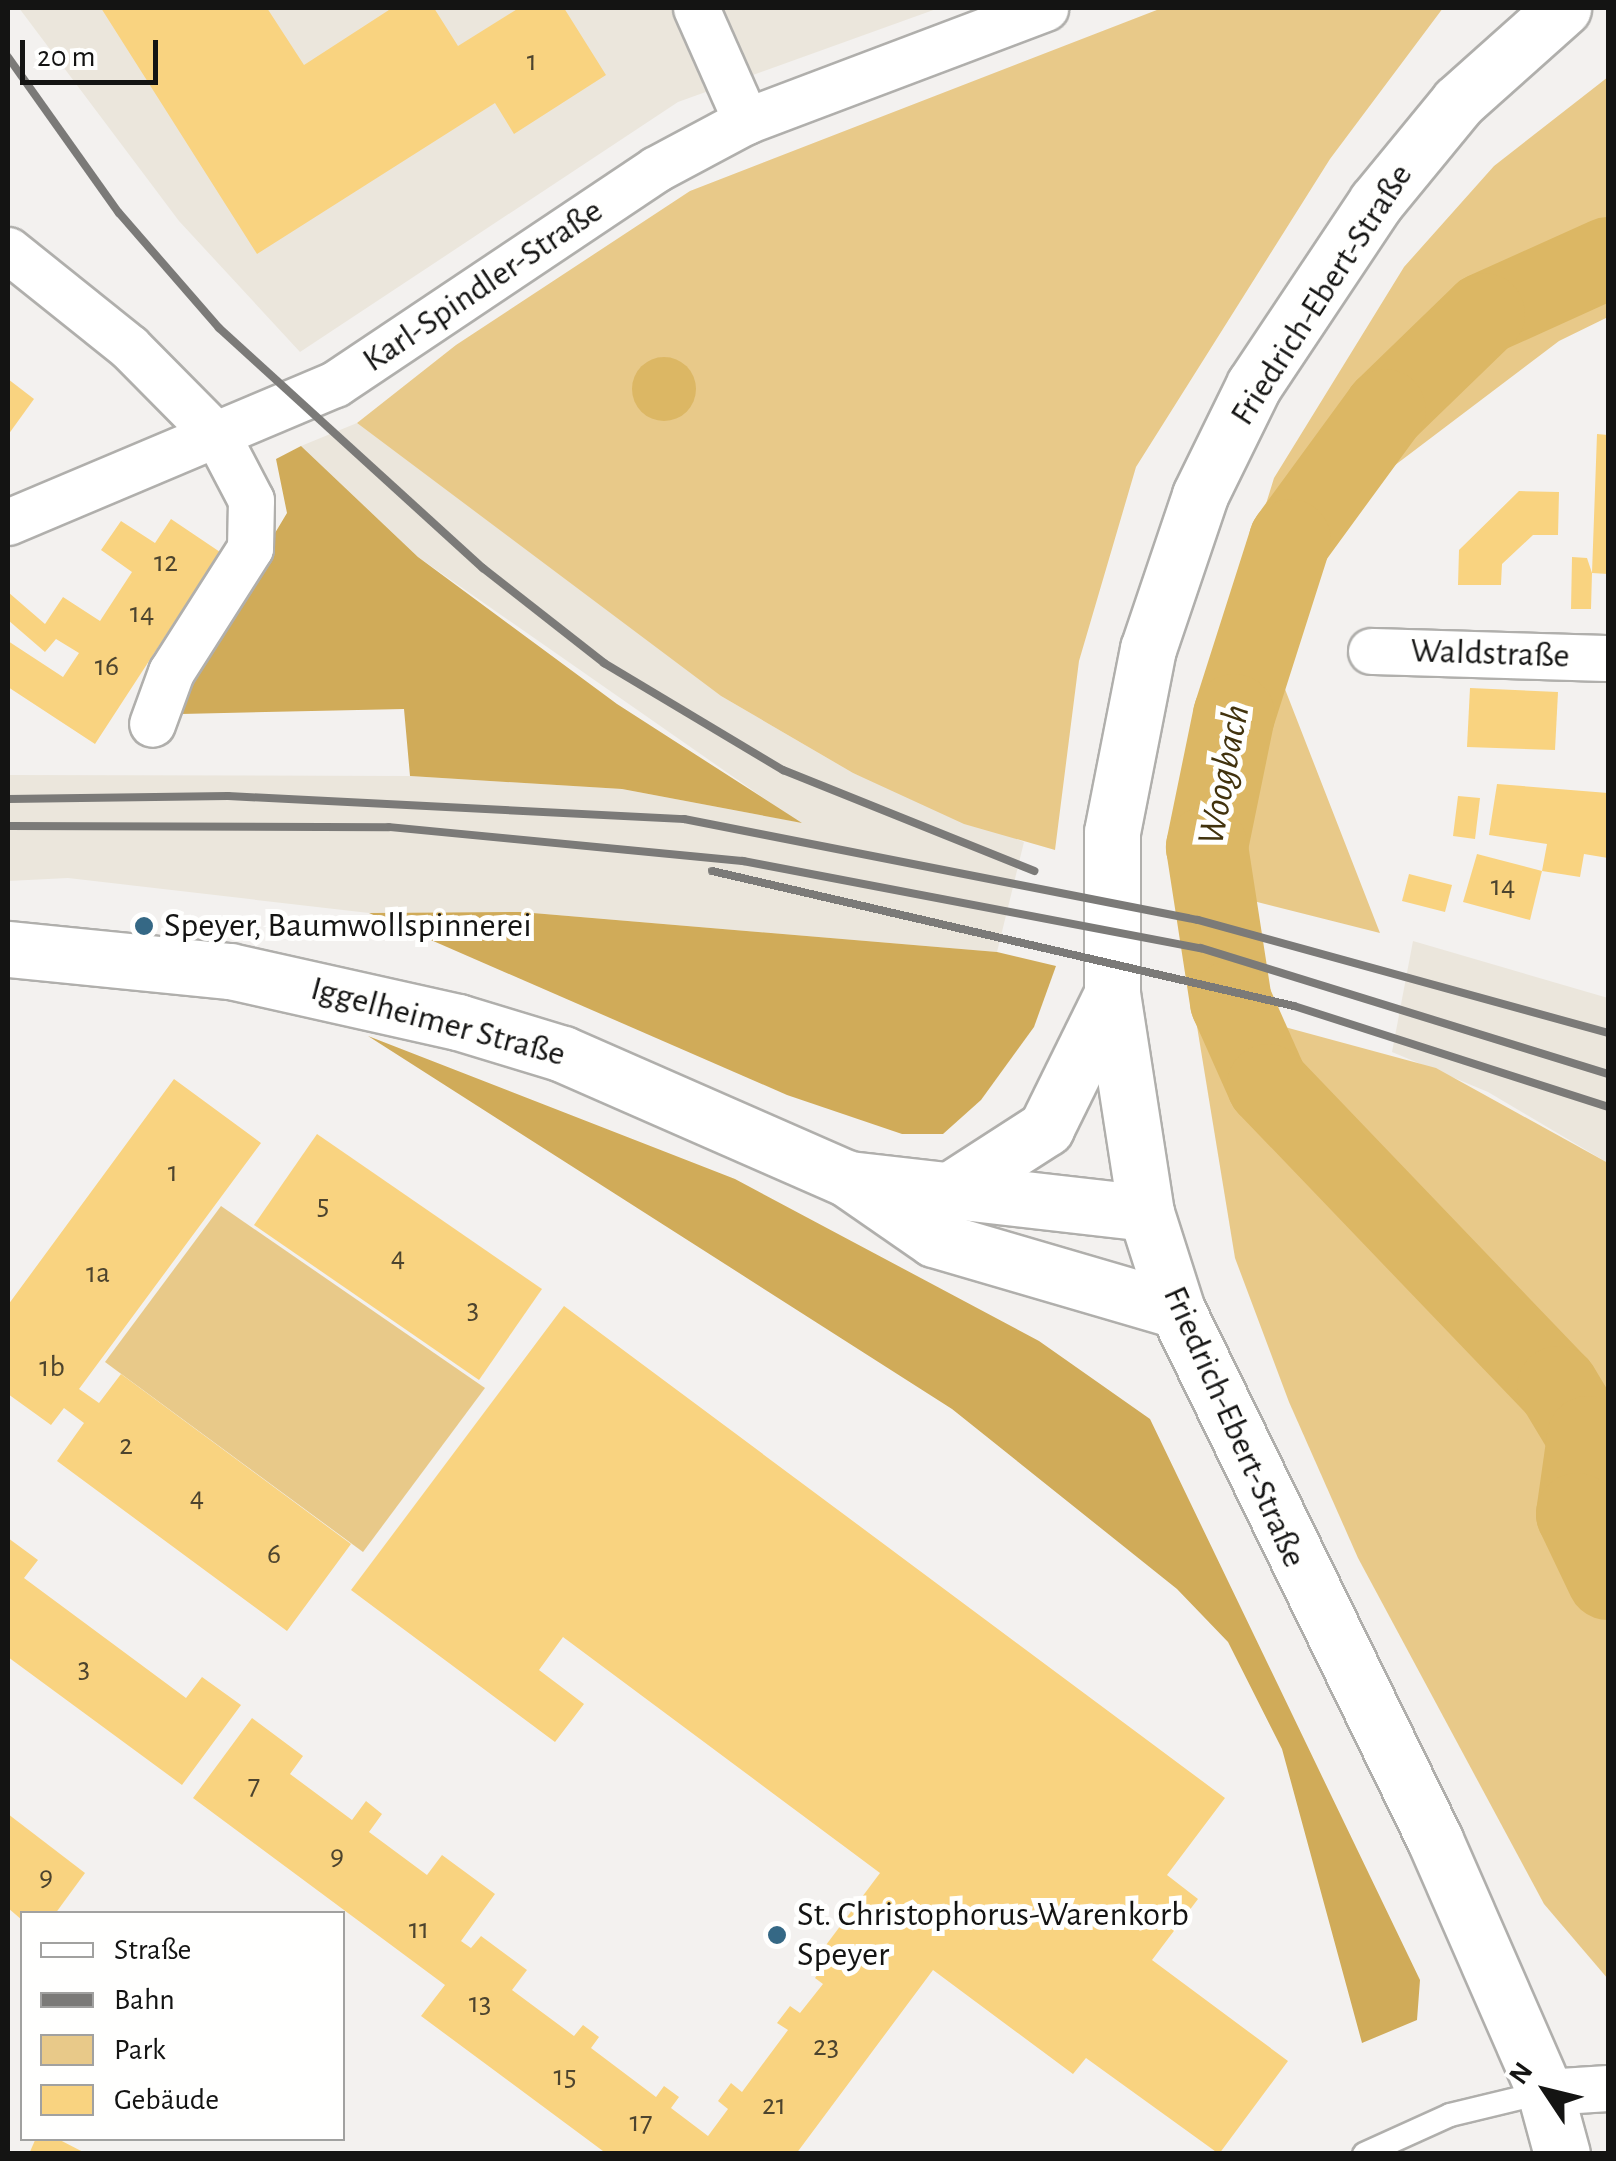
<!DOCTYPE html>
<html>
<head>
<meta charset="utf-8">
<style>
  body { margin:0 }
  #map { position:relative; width:1616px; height:2161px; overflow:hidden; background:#f3f1ef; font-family:"Alegreya Sans",sans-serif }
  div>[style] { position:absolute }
  .built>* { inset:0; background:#ebe6dc }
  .green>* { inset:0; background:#e8c989 }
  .forest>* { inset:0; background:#d0ab59 }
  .water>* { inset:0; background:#dcb764 }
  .round { border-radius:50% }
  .river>* { height:82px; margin:-41px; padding:0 41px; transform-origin:41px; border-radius:41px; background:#dcb764 }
  .building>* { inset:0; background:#f9d380 }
  .roads { filter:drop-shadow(2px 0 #b0afac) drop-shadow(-2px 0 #b0afac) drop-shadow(0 2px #b0afac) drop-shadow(0 -2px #b0afac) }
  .service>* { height:22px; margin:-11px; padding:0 11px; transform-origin:11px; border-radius:11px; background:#fff }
  .minor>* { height:45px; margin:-22.5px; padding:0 22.5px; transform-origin:22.5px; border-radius:22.5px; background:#fff }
  .secondary>* { height:55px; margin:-27.5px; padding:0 27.5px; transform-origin:27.5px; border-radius:27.5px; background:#fff }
  .rail>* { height:8px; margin:-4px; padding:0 4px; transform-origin:4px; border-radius:4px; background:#7b7a78 }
  .dots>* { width:28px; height:28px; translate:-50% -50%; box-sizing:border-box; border:5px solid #fffffe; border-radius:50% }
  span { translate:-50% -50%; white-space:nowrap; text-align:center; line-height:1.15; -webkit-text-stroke:10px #fffffe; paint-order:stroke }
  .number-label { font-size:30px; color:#4d442e }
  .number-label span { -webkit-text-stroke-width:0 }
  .street-label { font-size:35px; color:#141413 }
  .poi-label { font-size:35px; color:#141413 }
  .left { translate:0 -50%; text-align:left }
  .water-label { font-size:38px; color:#41320d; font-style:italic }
  .frame { position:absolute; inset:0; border:10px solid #141413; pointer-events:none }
  .legend { position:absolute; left:20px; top:1911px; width:325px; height:230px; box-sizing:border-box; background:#fffffe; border:2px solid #a1a1a0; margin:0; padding:12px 18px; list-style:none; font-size:30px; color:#141413 }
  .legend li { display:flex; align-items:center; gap:20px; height:50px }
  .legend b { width:50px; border:2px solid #a1a1a0 }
  .north { position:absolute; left:1496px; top:2041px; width:100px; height:100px; -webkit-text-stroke:8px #fffffe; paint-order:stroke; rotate:305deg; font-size:28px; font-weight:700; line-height:40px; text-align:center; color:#141413 }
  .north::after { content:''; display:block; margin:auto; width:35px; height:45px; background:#141413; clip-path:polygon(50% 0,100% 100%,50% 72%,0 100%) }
  .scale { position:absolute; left:20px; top:40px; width:138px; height:45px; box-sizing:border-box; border:5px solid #141413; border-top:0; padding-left:12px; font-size:30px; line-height:35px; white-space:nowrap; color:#141413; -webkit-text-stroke:8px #fffffe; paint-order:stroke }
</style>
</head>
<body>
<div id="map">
  <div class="built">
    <i style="clip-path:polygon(19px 8px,939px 8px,678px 102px,300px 352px,179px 221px)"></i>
    <i style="clip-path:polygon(357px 423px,721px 696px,853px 773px,1024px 842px,997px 952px,521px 912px,369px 913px,68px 878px,8px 881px,8px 775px,410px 776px,622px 789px,798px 822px,418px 557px,301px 446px)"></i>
    <i style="clip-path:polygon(1413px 941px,1608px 998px,1608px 1163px,1488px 1092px,1392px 1052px)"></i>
  </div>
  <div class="green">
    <i style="clip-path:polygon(1162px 8px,1443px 8px,1330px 159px,1136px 467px,1079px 661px,1055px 850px,964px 824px,853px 773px,721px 696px,357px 423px,456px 345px,690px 191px)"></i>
    <i style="clip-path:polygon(1608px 77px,1608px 317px,1559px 341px,1341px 506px,1296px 574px,1279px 658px,1283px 684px,1380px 933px,1174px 881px,1205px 701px,1274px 478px,1404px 267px,1494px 166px)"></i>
    <i style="clip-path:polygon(1193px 1002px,1436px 1068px,1608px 1163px,1608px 1979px,1544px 1904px,1358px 1558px,1289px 1402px,1235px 1258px)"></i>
    <i style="clip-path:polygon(221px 1206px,485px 1388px,363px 1552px,105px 1362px)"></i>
  </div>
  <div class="forest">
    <i style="clip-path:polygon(301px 446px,418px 557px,617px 704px,802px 823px,622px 789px,410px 776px,404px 709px,181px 714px,172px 705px,287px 513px,276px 459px)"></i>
    <i style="clip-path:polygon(521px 912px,997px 952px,1056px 966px,1034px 1027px,981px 1100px,943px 1134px,902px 1134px,787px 1095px,369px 913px)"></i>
    <i style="clip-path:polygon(368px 1036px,735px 1179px,1039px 1341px,1150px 1419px,1420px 1980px,1417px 2020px,1362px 2043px,1282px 1749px,1228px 1642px,1177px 1589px,952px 1409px)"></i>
  </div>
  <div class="water">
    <i class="round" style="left:632px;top:357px;width:64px;height:64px"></i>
  </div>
  <div class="river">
    <i style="left:1608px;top:258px;width:136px;rotate:155.7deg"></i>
    <i style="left:1484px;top:314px;width:138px;rotate:135.9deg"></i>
    <i style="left:1385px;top:410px;width:161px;rotate:126.2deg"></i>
    <i style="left:1290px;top:540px;width:184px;rotate:107.7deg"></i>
    <i style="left:1234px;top:715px;width:135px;rotate:101.6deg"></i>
    <i style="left:1207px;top:847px;width:157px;rotate:81.2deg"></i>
    <i style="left:1231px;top:1002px;width:91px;rotate:66deg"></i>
    <i style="left:1268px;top:1085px;width:419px;rotate:46.2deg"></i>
    <i style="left:1558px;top:1387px;width:58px;rotate:59deg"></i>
    <i style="left:1588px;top:1437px;width:78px;rotate:98.1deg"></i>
    <i style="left:1577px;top:1514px;width:72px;rotate:64.5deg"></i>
  </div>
  <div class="building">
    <i style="clip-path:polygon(101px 8px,267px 8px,304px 65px,392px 8px,434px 8px,458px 46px,519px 8px,564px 8px,606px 75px,514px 134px,495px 103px,257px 254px)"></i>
    <i style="clip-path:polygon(8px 379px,34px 399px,8px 435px)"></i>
    <i style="clip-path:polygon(1597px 434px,1608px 435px,1608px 574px,1592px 573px,1591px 609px,1571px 609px,1572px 557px,1587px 558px,1592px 573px)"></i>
    <i style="clip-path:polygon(1519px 491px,1559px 492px,1558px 535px,1533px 535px,1502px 564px,1501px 585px,1458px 585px,1459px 550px)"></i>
    <i style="clip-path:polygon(171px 519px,220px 552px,95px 744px,8px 687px,8px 641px,63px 677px,79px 653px,56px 639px,45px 652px,8px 620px,8px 592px,45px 624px,63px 597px,100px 621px,132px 572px,101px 550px,121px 521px,155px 543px)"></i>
    <i style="clip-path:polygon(1470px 688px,1558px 692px,1555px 750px,1467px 747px)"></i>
    <i style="clip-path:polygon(1497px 784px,1608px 793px,1608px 858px,1584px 854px,1580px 877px,1542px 871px,1547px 844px,1489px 835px)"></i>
    <i style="clip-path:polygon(1458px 796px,1480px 798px,1475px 839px,1453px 836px)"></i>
    <i style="clip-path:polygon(1477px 854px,1542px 871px,1530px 920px,1463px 902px)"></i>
    <i style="clip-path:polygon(1409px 874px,1452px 885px,1445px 912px,1402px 901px)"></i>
    <i style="clip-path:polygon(174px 1079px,261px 1143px,79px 1389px,99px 1403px,121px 1374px,351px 1544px,287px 1631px,57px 1461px,84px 1423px,64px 1408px,51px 1425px,8px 1394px,8px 1305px)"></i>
    <i style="clip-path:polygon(317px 1134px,542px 1289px,479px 1380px,254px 1225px)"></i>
    <i style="clip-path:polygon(564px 1306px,1225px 1798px,1167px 1875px,1198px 1899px,1152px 1960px,1288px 2061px,1219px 2154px,1086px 2058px,1073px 2074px,933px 1970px,796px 2154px,607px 2154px,421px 2016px,445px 1985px,193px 1798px,252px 1718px,303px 1756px,290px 1774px,352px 1820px,366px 1801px,382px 1814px,369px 1832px,427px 1875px,442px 1855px,495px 1894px,461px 1941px,471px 1948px,481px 1936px,527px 1970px,512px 1990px,574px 2036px,583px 2025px,599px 2037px,591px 2048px,656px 2097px,664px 2086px,679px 2097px,671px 2108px,708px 2136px,728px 2109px,718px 2101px,731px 2083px,742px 2092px,788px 2030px,777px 2023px,790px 2006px,800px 2013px,823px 1984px,815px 1978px,826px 1963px,817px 1957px,880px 1873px,563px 1637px,539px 1670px,584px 1704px,555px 1742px,351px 1590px)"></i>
    <i style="clip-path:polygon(8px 1538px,38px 1560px,24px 1578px,186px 1698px,202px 1677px,241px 1705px,182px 1785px,8px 1657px)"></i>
    <i style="clip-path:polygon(8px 1814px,85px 1873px,55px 1914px,22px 1920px,8px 1908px)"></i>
    <i style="clip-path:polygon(36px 2138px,56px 2138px,87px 2154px,29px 2154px)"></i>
  </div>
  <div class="roads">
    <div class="service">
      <i style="left:1364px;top:2154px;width:94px;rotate:-24.4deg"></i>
      <i style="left:1450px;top:2115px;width:98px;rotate:-13.6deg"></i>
    </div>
    <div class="minor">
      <i style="left:696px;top:8px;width:124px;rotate:66.1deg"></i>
      <i style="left:8px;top:250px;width:155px;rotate:38.7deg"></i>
      <i style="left:129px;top:347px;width:127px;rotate:45.3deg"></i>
      <i style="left:218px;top:437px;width:71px;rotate:62.4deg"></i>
      <i style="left:251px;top:500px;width:48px;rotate:91.2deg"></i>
      <i style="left:250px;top:548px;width:147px;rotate:122.5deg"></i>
      <i style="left:171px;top:672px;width:55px;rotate:110.1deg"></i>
      <i style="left:8px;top:522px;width:355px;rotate:-22.9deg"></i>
      <i style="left:335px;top:384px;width:386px;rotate:-33.8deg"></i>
      <i style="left:656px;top:169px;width:102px;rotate:-28.1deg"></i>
      <i style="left:746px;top:121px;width:320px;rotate:-20.7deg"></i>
      <i style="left:1371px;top:651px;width:237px;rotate:1.7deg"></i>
      <i style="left:1545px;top:2092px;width:63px;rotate:-3.6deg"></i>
    </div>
    <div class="secondary">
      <i style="left:8px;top:949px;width:223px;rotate:5.7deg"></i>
      <i style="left:230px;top:971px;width:234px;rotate:12.6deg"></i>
      <i style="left:458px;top:1022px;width:110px;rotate:16.9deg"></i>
      <i style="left:563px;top:1054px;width:309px;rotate:23.7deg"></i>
      <i style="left:846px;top:1178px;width:107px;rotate:34.7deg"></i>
      <i style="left:934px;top:1239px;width:253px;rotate:16.3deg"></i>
      <i style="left:849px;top:1179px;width:299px;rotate:6.5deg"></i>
      <i style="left:953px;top:1188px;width:111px;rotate:-32.8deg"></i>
      <i style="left:1046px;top:1128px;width:149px;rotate:-63.8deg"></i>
      <i style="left:1562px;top:2154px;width:64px;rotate:-105.3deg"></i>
      <i style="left:1545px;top:2092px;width:275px;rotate:-113.6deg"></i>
      <i style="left:1435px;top:1840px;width:589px;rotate:-115.96deg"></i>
      <i style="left:1177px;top:1310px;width:102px;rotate:-107.7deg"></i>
      <i style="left:1146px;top:1213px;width:222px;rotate:-98.8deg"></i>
      <i style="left:1112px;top:994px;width:162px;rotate:-90deg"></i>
      <i style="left:1112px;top:832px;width:187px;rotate:-78.9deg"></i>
      <i style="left:1148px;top:649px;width:163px;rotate:-71.3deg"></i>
      <i style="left:1200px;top:495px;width:123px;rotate:-63.9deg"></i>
      <i style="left:1254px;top:385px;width:220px;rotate:-56.3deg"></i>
      <i style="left:1376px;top:202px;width:129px;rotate:-50.6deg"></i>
      <i style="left:1458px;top:102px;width:141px;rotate:-41.8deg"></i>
    </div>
  </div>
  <div class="rail">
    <i style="left:8px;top:57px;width:191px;rotate:54.6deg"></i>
    <i style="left:119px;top:213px;width:152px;rotate:49deg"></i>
    <i style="left:219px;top:328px;width:357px;rotate:42.3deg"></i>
    <i style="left:483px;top:568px;width:154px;rotate:38.1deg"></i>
    <i style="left:604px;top:663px;width:209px;rotate:30.9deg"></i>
    <i style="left:783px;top:770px;width:271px;rotate:21.9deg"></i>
    <i style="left:8px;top:799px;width:220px;rotate:-0.8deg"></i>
    <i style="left:228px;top:796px;width:457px;rotate:2.9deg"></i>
    <i style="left:684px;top:819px;width:524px;rotate:11.12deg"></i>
    <i style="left:1198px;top:920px;width:425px;rotate:15.4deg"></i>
    <i style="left:8px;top:826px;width:381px;rotate:0.2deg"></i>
    <i style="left:389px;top:827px;width:356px;rotate:5.5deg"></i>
    <i style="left:743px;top:861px;width:466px;rotate:10.8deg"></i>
    <i style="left:1201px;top:948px;width:426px;rotate:17.2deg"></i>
    <i style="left:712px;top:871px;width:597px;rotate:13.06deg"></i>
    <i style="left:1294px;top:1006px;width:330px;rotate:17.8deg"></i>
  </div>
  <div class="dots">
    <i style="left:144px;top:926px;background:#356885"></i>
    <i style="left:777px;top:1935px;background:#356885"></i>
  </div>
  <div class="number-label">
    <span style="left:532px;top:61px">1</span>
    <span style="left:166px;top:562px">12</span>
    <span style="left:142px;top:613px">14</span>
    <span style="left:107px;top:666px">16</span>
    <span style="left:1503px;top:886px">14</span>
    <span style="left:173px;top:1172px">1</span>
    <span style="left:323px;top:1205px">5</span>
    <span style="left:398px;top:1257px">4</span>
    <span style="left:98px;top:1273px">1a</span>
    <span style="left:473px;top:1309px">3</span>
    <span style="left:52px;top:1367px">1b</span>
    <span style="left:126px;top:1445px">2</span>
    <span style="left:197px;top:1497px">4</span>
    <span style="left:274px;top:1554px">6</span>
    <span style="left:84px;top:1668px">3</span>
    <span style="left:254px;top:1785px">7</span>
    <span style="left:337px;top:1856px">9</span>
    <span style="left:46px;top:1877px">9</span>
    <span style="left:419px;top:1929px">11</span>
    <span style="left:480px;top:2003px">13</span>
    <span style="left:826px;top:2046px">23</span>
    <span style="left:565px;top:2076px">15</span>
    <span style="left:774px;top:2105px">21</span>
    <span style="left:641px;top:2122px">17</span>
  </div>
  <div class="street-label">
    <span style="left:483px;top:286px;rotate:-34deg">Karl-Spindler-Straße</span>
    <span style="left:1322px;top:295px;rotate:-57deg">Friedrich-Ebert-Straße</span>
    <span style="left:1490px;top:654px;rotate:2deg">Waldstraße</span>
    <span style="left:438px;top:1022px;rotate:15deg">Iggelheimer Straße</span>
    <span style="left:1234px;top:1427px;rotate:66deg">Friedrich-Ebert-Straße</span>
  </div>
  <div class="poi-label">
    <span class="left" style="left:164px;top:926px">Speyer, Baumwollspinnerei</span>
    <span class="left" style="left:797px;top:1935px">St. Christophorus-Warenkorb<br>Speyer</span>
  </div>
  <div class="water-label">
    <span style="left:1225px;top:775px;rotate:-79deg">Woogbach</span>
  </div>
  <div class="frame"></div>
  <ul class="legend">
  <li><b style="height:12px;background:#fff"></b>Straße</li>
  <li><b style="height:12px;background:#7b7a78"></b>Bahn</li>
  <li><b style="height:28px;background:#e8c989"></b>Park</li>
  <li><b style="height:28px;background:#f9d380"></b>Gebäude</li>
  </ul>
  <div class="north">N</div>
  <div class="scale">20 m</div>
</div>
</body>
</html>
